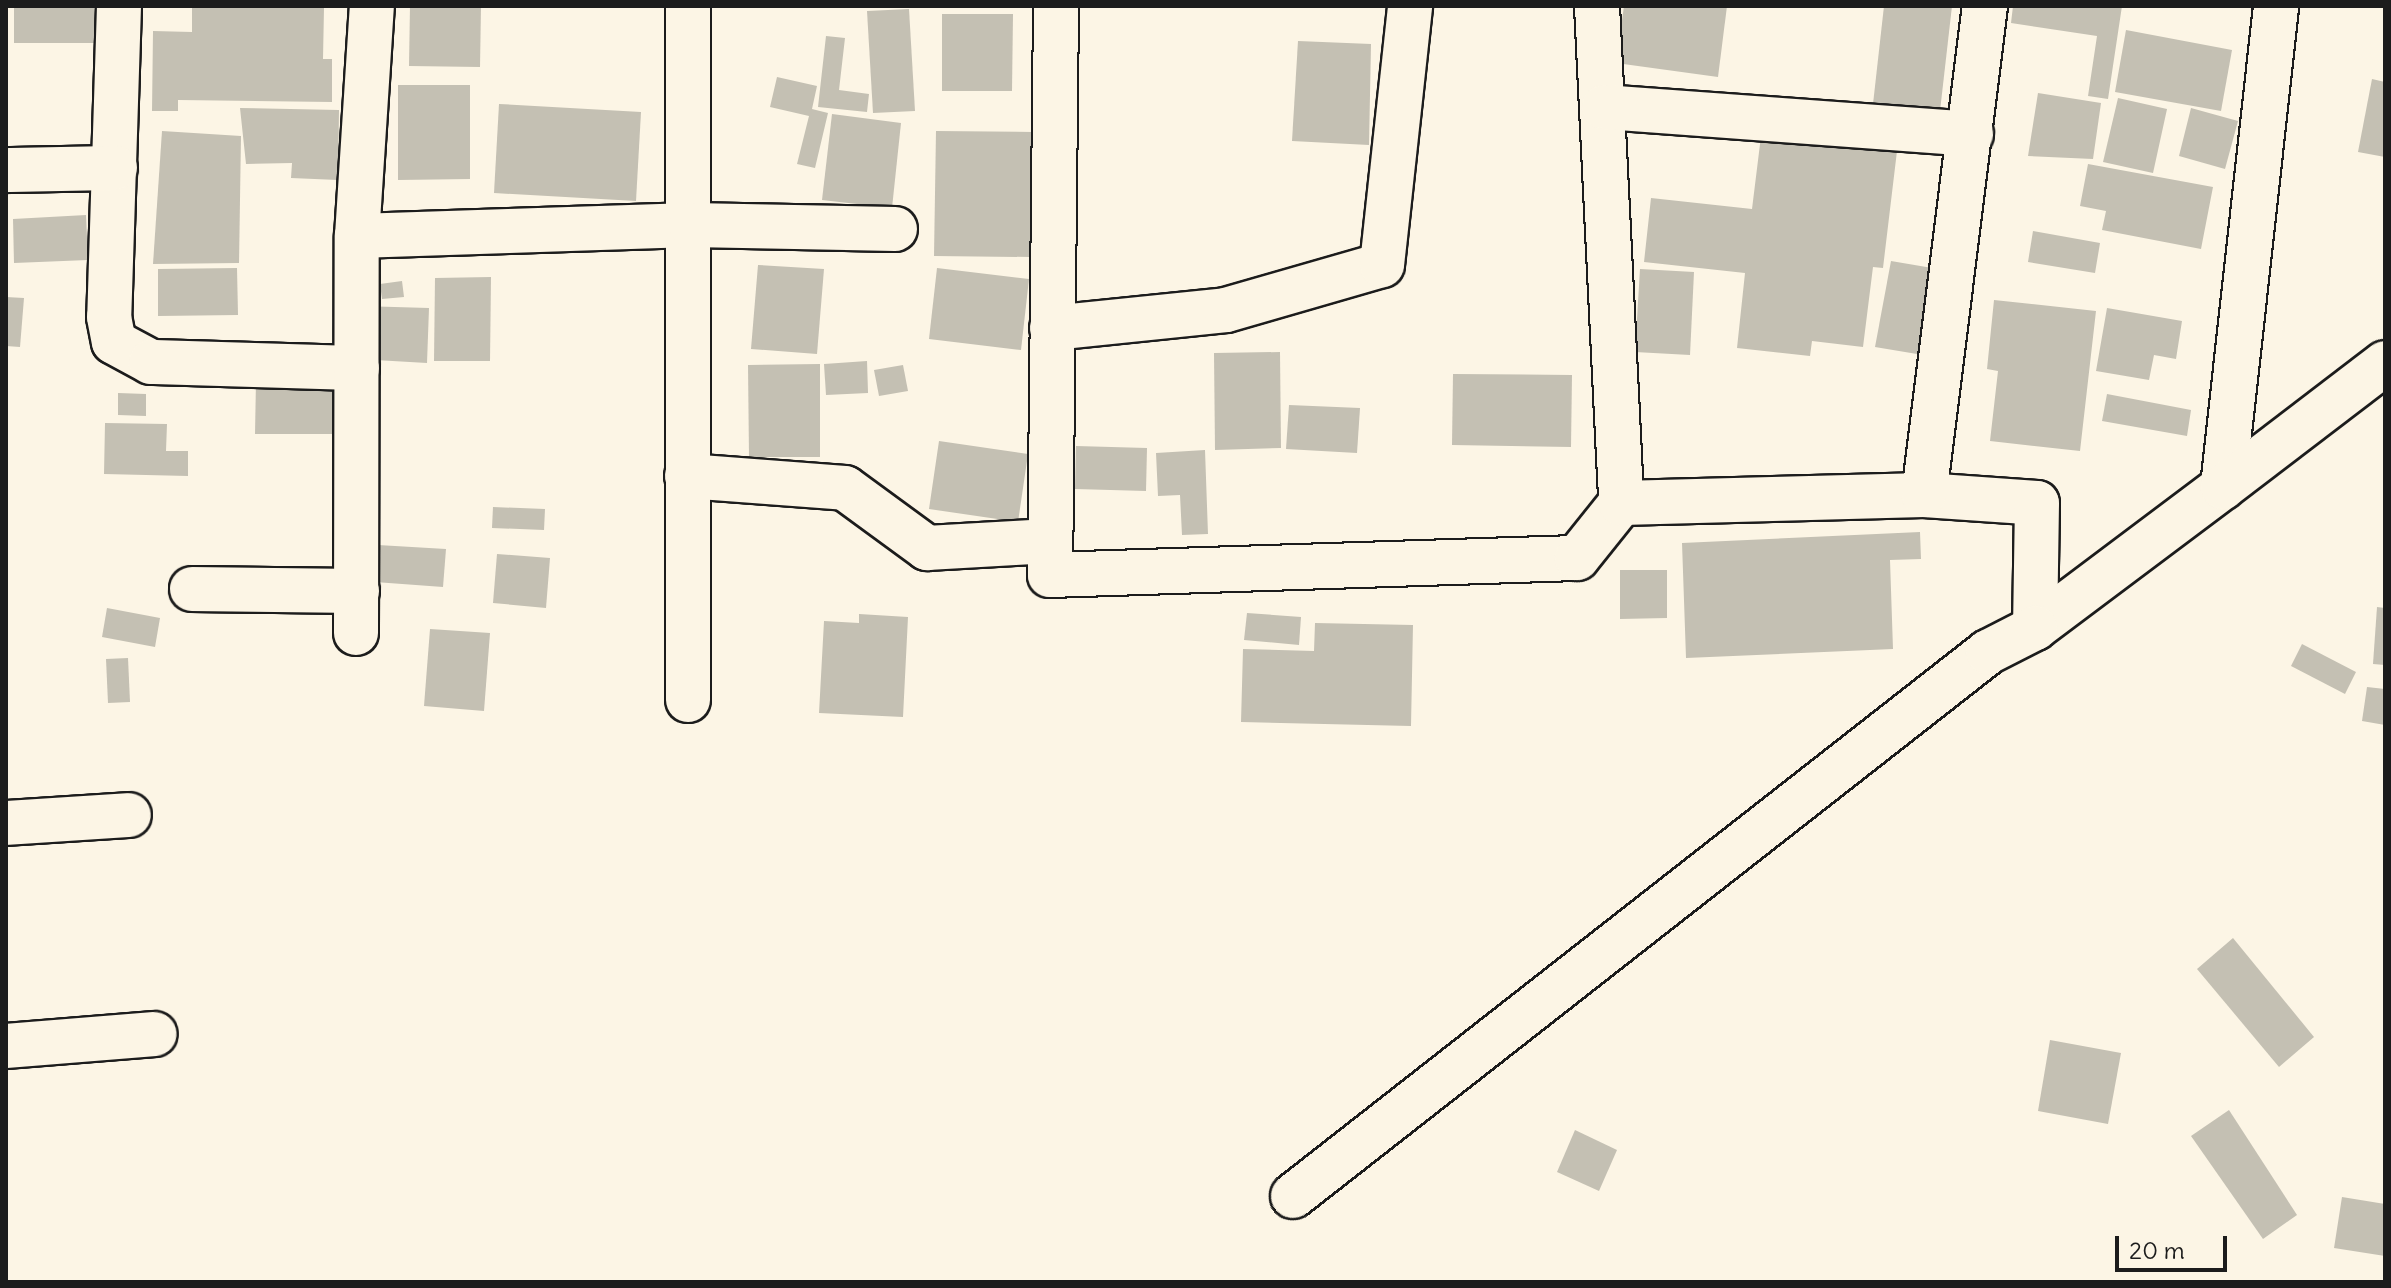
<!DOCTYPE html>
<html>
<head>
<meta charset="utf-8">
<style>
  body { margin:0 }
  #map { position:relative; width:2391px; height:1288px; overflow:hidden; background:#fcf5e5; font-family:Delius,sans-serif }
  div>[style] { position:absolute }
  .building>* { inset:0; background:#c4c0b3 }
  .roads { filter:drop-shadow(2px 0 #1c1c1c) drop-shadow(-2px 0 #1c1c1c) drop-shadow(0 2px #1c1c1c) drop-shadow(0 -2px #1c1c1c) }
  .street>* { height:44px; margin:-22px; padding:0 22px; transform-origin:22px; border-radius:22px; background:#fcf5e5 }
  span { translate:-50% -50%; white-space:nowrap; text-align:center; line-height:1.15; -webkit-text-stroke:6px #fcf5e5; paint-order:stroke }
  .frame { position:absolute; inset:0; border:8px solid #1c1c1c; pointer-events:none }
  .scale { position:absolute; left:2115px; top:1236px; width:112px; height:36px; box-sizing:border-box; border:4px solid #1c1c1c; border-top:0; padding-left:10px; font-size:24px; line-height:28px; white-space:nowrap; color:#1c1c1c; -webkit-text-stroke:6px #fcf5e5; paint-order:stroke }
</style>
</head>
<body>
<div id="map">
  <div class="building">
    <i style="clip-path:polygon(14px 6px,109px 6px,110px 43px,14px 43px)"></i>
    <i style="clip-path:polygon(192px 6px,324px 8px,323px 59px,332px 59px,332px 102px,178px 100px,178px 111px,152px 111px,153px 31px,192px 32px)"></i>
    <i style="clip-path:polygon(410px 6px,481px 6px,480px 67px,409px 66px)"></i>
    <i style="clip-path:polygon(1624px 6px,1727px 6px,1718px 77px,1616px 63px)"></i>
    <i style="clip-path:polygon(1884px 6px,1952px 6px,1940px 111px,1873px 104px)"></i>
    <i style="clip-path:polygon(2013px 6px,2122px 6px,2108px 99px,2088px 96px,2097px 36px,2011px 23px)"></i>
    <i style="clip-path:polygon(909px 9px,915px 111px,873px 113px,867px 11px)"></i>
    <i style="clip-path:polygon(942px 14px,1013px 14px,1012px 91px,942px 91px)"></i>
    <i style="clip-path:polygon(2126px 30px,2232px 50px,2221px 111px,2115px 92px)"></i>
    <i style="clip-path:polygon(826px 36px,845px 38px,839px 90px,869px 94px,867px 112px,818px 107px)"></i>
    <i style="clip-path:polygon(1298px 41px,1371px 44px,1369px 145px,1292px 141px)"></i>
    <i style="clip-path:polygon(777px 77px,817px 86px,812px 109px,828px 113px,815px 168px,797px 164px,809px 116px,770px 107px)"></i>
    <i style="clip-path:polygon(2372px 79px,2385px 82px,2385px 157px,2358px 152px)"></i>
    <i style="clip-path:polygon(398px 85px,470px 85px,470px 179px,398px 180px)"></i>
    <i style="clip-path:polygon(2038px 93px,2101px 103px,2093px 159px,2028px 156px)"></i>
    <i style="clip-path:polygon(2118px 98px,2167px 109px,2153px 173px,2103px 162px)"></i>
    <i style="clip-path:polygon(499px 104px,641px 112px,636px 201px,494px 193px)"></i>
    <i style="clip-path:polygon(240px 108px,339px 110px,338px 180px,291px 178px,292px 163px,246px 164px)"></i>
    <i style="clip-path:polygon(2191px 108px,2238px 121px,2225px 169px,2179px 156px)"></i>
    <i style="clip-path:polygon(832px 114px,901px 123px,892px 208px,822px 200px)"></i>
    <i style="clip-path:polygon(162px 131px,241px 136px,239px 263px,153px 264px)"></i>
    <i style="clip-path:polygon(936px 131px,1033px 132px,1030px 257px,934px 256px)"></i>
    <i style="clip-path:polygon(1761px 136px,1897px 151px,1883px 268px,1873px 267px,1863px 347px,1812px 341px,1810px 356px,1737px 348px,1745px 273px,1644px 262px,1651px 198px,1752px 209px)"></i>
    <i style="clip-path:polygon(2088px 164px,2213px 187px,2201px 249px,2102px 230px,2106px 211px,2080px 206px)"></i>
    <i style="clip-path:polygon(86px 215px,88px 260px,14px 263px,13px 219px)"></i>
    <i style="clip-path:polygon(2033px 231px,2100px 243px,2095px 273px,2028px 262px)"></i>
    <i style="clip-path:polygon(1891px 261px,1944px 270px,1929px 356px,1875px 347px)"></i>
    <i style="clip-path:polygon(758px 265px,824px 269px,817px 354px,751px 349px)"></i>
    <i style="clip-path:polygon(237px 268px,238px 315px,158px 316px,158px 269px)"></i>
    <i style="clip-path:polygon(937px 268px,1029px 279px,1021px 350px,929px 339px)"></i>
    <i style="clip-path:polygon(1640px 269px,1694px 272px,1690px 355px,1635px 352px)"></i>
    <i style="clip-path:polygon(491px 277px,490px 361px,434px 361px,435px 278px)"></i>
    <i style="clip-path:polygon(402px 281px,404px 297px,382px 299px,380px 284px)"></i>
    <i style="clip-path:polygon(6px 297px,24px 298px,20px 347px,6px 346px)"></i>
    <i style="clip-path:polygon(1994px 300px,2096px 311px,2080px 451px,1990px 441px,1998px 371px,1987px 369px)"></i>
    <i style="clip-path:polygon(360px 306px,429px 308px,427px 363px,358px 359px)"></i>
    <i style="clip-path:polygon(2107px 308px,2182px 321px,2176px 359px,2154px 355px,2149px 380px,2096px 371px)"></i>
    <i style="clip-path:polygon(1280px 352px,1281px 448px,1215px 450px,1214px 353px)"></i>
    <i style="clip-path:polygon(867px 361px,868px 393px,826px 395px,824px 364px)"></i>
    <i style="clip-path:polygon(820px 364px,820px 457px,749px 457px,748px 365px)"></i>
    <i style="clip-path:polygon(903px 365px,908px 391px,879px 396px,874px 370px)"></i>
    <i style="clip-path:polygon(1453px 374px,1572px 375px,1571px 447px,1452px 445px)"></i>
    <i style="clip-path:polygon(256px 381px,342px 381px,341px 434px,255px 434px)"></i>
    <i style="clip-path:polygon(118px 393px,146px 394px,146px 416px,118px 415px)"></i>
    <i style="clip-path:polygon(2107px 394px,2191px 410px,2187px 436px,2102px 421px)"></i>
    <i style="clip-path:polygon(1289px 405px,1360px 408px,1357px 453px,1286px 449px)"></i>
    <i style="clip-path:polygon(105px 423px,167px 424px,166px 451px,188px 451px,188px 476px,104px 474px)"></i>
    <i style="clip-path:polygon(939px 441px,1028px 454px,1018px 522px,929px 509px)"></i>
    <i style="clip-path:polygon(1076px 446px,1147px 448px,1146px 491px,1075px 489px)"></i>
    <i style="clip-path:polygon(1205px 450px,1208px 534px,1182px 535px,1180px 495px,1158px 496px,1156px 453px)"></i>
    <i style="clip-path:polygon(493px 507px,545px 509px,544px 530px,492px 528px)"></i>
    <i style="clip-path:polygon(1920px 532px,1921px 559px,1890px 560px,1893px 649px,1686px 658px,1682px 543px)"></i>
    <i style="clip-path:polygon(378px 545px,446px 549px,443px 587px,375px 582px)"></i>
    <i style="clip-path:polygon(497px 554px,550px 558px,546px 608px,493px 603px)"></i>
    <i style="clip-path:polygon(1620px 570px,1667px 570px,1667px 618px,1620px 619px)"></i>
    <i style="clip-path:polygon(2377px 607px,2385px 608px,2385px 665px,2373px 664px)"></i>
    <i style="clip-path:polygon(107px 608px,160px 618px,155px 647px,102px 637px)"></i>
    <i style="clip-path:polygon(1247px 613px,1301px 617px,1299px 645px,1244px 640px)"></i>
    <i style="clip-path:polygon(859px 614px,908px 617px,903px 717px,819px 713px,824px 621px,859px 623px)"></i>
    <i style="clip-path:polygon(1315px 623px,1413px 625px,1411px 726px,1241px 722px,1243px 649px,1314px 651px)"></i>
    <i style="clip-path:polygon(430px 629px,490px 633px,484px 711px,424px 706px)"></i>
    <i style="clip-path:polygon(2302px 644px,2356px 672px,2345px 694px,2291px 666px)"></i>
    <i style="clip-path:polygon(128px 658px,130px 702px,108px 703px,106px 659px)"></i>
    <i style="clip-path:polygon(2367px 687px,2385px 689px,2385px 725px,2362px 721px)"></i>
    <i style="clip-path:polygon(2233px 938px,2314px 1037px,2279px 1067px,2197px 969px)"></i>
    <i style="clip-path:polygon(2050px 1040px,2121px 1053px,2108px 1124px,2038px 1111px)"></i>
    <i style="clip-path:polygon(2229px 1110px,2297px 1215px,2263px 1239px,2191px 1136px)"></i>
    <i style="clip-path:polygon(1575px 1130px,1617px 1150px,1599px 1191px,1557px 1172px)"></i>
    <i style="clip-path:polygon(2342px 1197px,2385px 1204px,2385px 1256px,2334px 1248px)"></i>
  </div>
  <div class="roads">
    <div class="street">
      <i style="left:119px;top:6px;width:311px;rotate:91.8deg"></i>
      <i style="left:109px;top:317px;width:25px;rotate:79deg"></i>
      <i style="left:114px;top:342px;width:42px;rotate:28.4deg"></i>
      <i style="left:151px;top:362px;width:206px;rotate:1.7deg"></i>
      <i style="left:688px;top:6px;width:694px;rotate:90deg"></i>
      <i style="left:1056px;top:6px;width:569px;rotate:90.6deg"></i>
      <i style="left:1050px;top:575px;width:527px;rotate:-1.85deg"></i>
      <i style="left:1577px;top:558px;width:70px;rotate:-51.3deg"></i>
      <i style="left:1597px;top:6px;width:498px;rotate:87.2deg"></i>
      <i style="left:1621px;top:503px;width:303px;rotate:-1.5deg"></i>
      <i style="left:1924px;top:495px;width:113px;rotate:4deg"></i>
      <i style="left:2037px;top:503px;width:125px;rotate:90.9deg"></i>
      <i style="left:2035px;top:628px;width:235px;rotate:-36.9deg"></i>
      <i style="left:2223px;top:487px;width:484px;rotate:-83.7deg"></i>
      <i style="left:1604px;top:107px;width:368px;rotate:4.2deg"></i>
      <i style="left:6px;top:170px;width:109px;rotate:-1.1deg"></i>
      <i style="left:357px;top:236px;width:334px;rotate:-1.9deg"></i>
      <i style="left:691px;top:225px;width:204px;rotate:1.1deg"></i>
      <i style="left:1052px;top:328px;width:175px;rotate:-5.9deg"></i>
      <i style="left:1226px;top:310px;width:162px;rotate:-16.1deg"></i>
      <i style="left:1382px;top:265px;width:261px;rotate:-83.8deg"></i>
      <i style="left:687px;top:476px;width:158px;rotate:4.3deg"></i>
      <i style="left:845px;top:488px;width:102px;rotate:36.2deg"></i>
      <i style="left:927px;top:548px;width:123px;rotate:-3.3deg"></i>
      <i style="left:2223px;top:487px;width:204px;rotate:-37.4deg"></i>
      <i style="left:1924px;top:495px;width:493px;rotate:-82.9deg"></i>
      <i style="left:192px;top:589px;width:165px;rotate:0.7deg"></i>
      <i style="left:356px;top:633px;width:397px;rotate:-89.9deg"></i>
      <i style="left:357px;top:236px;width:230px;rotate:-86.3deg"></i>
      <i style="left:6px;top:823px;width:123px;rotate:-3.7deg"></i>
      <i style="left:6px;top:1046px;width:149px;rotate:-4.6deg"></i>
      <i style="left:1293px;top:1196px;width:883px;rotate:-38.05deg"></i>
      <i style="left:1988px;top:652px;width:53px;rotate:-27.1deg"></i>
    </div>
  </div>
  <div class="frame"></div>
  <div class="scale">20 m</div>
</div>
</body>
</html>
